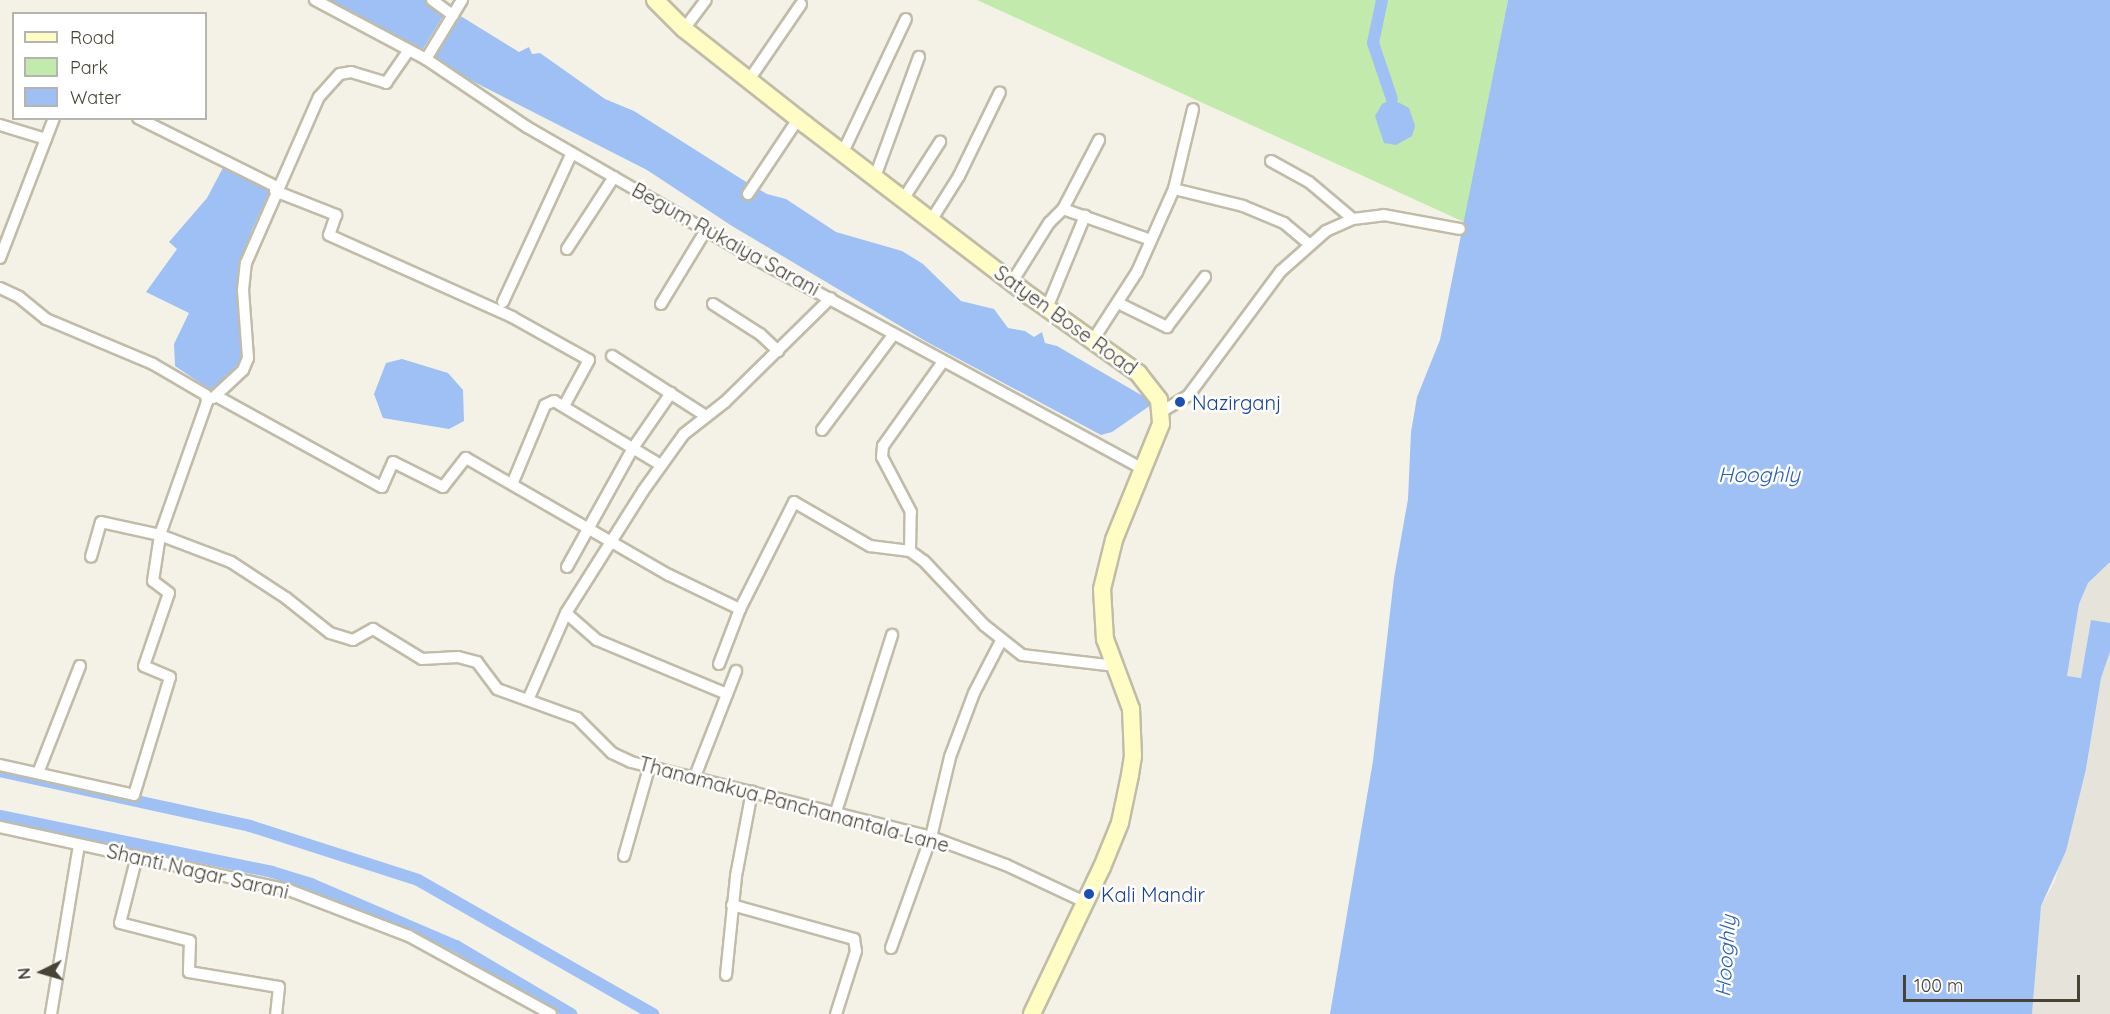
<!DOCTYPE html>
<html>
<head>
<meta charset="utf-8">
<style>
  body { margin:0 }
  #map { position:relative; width:2110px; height:1014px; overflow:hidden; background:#f4f2e6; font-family:Quicksand,sans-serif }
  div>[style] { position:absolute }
  .industrial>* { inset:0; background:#e6e3da }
  .green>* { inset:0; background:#c2eaac }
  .water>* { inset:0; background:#9ec0f4 }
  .canal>* { height:12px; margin:-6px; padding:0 6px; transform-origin:6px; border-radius:6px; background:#9ec0f4 }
  .roads { filter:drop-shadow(2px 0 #c0bca8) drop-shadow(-2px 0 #c0bca8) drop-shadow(0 2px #c0bca8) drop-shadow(0 -2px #c0bca8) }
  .street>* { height:10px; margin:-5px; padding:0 5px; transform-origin:5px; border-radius:5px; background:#fff }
  .secondary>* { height:16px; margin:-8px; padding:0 8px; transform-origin:8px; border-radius:8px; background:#fffcc4 }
  .dots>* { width:16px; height:16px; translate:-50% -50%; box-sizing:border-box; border:3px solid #fff; border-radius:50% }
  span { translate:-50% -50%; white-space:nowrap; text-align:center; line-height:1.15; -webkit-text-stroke:5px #fff; paint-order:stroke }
  .street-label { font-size:20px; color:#474335 }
  .transit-label { font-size:20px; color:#164399 }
  .left { translate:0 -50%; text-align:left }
  .water-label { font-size:21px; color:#285fb9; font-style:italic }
  .legend { position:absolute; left:12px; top:12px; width:195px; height:108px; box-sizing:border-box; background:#fff; border:2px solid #b5b4ae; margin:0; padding:8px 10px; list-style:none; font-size:18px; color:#474335 }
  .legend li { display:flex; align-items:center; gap:12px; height:30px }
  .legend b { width:30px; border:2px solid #b5b4ae }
  .north { position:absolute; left:12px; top:942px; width:60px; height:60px; -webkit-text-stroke:4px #fff; paint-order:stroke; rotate:265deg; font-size:16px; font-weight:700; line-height:24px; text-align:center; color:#474335 }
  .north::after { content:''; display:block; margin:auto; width:21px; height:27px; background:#474335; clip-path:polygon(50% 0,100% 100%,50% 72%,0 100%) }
  .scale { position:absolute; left:1903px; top:975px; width:177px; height:27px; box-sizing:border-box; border:3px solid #474335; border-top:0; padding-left:8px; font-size:18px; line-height:21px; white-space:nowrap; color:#474335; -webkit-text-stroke:4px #fff; paint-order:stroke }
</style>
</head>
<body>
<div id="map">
  <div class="industrial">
    <i style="clip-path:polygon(2110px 562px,2110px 623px,2091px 620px,2081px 678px,2067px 676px,2079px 604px,2088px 583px)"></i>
    <i style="clip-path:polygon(2110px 652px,2110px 1014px,2032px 1014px,2041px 906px,2055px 881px,2086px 769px,2101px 678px)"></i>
  </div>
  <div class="green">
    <i style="clip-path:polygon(977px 0,1508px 0,1464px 222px)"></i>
  </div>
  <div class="water">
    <i style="clip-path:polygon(324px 0,434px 0,448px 8px,421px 52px)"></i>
    <i style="clip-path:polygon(1508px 0,2110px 0,2110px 562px,2088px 583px,2079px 604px,2067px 676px,2081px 678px,2091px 620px,2110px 623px,2110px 652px,2101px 678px,2086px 769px,2066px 851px,2041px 906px,2032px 1014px,1330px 1014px,1373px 761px,1394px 578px,1408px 499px,1411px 432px,1417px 397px,1440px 340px)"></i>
    <i style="clip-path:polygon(459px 15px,519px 52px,529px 47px,532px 54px,540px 53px,605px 99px,634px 111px,743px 180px,767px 194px,786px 199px,836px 232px,902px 251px,923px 264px,961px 301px,994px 309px,1008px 328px,1025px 331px,1034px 337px,1042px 332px,1045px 343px,1057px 346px,1148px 399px,1151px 405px,1112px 432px,1101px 435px,927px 342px,732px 226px,647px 170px,431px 60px)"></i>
    <i style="clip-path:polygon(1392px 99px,1409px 108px,1415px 126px,1412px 136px,1396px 145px,1384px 143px,1375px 116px,1382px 104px)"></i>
    <i style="clip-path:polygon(227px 160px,274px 182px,252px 230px,237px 275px,241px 360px,215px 393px,175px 366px,174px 344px,189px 313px,146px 292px,177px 249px,169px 242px,207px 198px)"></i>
    <i style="clip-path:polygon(402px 359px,448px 373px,463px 390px,464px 421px,449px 429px,383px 418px,374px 394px,386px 363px)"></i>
  </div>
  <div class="canal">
    <i style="left:1382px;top:0;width:44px;rotate:101.8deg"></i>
    <i style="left:1373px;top:43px;width:59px;rotate:71.3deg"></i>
    <i style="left:0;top:771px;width:256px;rotate:12.4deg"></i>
    <i style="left:250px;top:826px;width:176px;rotate:17.8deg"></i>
    <i style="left:418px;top:880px;width:271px;rotate:29.7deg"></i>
    <i style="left:0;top:816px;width:278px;rotate:11.6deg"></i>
    <i style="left:272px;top:872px;width:41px;rotate:17.1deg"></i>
    <i style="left:311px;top:884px;width:158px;rotate:23.2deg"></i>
    <i style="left:456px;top:946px;width:134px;rotate:30.6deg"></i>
  </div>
  <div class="roads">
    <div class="street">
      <i style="left:315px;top:0;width:126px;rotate:28deg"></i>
      <i style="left:426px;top:59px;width:122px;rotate:34deg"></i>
      <i style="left:527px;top:127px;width:264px;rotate:30deg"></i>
      <i style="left:756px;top:259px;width:439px;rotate:28.5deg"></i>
      <i style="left:432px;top:0;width:26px;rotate:36deg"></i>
      <i style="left:684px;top:29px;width:36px;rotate:-53deg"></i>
      <i style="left:426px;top:59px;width:69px;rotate:-58.6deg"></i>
      <i style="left:749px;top:80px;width:92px;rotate:-55.6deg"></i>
      <i style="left:138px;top:118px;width:155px;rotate:26.4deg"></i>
      <i style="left:0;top:125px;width:48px;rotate:16.9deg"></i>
      <i style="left:843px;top:152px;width:147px;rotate:-64.7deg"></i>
      <i style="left:1271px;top:161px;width:43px;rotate:28.9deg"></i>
      <i style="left:1309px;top:182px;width:57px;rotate:40.1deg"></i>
      <i style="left:875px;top:177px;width:128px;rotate:-69.9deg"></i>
      <i style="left:1174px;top:189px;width:71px;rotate:13.8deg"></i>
      <i style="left:1243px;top:206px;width:44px;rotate:22.5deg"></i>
      <i style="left:1284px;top:223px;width:33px;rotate:40deg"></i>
      <i style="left:275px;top:191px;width:66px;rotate:21.5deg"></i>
      <i style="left:336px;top:215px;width:21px;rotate:109deg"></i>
      <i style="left:329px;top:235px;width:201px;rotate:24.1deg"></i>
      <i style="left:512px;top:317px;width:88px;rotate:29.2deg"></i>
      <i style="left:589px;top:360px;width:52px;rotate:118.5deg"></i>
      <i style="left:748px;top:194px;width:90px;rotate:-56.3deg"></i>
      <i style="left:904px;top:198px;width:67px;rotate:-57.3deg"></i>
      <i style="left:1063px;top:209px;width:78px;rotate:-62.4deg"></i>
      <i style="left:932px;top:219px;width:51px;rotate:-57.9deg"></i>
      <i style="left:959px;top:176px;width:93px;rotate:-64deg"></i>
      <i style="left:567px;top:249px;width:86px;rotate:-56.9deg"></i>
      <i style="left:0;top:258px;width:150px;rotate:-68.9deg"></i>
      <i style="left:1012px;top:282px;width:70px;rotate:-57.9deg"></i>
      <i style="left:1049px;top:223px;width:20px;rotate:-45deg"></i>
      <i style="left:1063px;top:209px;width:93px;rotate:19.4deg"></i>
      <i style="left:0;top:288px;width:21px;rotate:25deg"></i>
      <i style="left:19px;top:297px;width:35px;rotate:39deg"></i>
      <i style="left:46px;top:319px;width:116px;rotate:22.8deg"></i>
      <i style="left:153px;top:364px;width:61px;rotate:30.3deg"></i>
      <i style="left:206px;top:395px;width:7px;rotate:82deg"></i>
      <i style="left:207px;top:402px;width:141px;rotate:109.5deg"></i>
      <i style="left:160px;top:535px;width:76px;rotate:20.8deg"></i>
      <i style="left:231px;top:562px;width:66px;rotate:33.2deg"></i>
      <i style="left:286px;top:598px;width:56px;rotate:38.5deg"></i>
      <i style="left:330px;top:633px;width:24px;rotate:17deg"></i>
      <i style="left:353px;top:640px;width:23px;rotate:-29deg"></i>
      <i style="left:373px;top:629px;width:57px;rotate:31.5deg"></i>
      <i style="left:422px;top:659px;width:36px;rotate:-3deg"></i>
      <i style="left:458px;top:657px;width:20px;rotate:15deg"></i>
      <i style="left:477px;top:662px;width:34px;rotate:53deg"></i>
      <i style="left:497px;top:689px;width:85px;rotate:19.9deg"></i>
      <i style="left:577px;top:718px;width:49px;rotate:45deg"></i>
      <i style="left:612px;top:753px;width:21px;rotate:25deg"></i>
      <i style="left:631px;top:762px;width:309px;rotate:14deg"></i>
      <i style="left:931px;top:837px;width:80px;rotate:20.5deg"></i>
      <i style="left:1006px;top:865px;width:87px;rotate:25.1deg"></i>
      <i style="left:503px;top:302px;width:164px;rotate:-65.2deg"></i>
      <i style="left:1118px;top:303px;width:55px;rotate:26.1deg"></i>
      <i style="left:1167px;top:327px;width:63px;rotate:-52.8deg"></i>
      <i style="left:661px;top:304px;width:87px;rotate:-58.7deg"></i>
      <i style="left:713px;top:304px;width:56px;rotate:32.6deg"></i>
      <i style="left:760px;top:334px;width:25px;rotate:43deg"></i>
      <i style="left:1047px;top:308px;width:100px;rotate:-67.6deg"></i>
      <i style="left:1093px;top:340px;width:81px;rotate:-57.1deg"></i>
      <i style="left:1137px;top:272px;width:91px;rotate:-66deg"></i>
      <i style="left:1174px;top:189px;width:82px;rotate:-76.6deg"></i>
      <i style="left:612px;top:356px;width:112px;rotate:32.6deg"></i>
      <i style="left:218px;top:397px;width:187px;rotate:28.8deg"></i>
      <i style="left:382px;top:487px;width:27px;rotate:-66deg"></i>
      <i style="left:393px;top:462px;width:56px;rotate:26.6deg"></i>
      <i style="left:443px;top:487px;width:37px;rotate:-52deg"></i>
      <i style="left:466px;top:458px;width:234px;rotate:30deg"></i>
      <i style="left:669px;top:575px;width:79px;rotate:25.6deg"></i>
      <i style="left:213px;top:398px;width:41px;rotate:-43deg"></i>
      <i style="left:243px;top:370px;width:13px;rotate:-67deg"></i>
      <i style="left:248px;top:358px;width:68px;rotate:-94.2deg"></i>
      <i style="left:243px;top:290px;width:27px;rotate:-84deg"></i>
      <i style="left:246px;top:263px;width:181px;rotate:-66.3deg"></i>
      <i style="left:319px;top:97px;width:31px;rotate:-48deg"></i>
      <i style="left:340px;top:74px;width:11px;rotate:-10deg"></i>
      <i style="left:351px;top:72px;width:37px;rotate:17deg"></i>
      <i style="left:386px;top:83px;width:40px;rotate:-55.1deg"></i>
      <i style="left:1161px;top:412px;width:31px;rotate:-31deg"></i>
      <i style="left:1188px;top:396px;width:156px;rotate:-53.4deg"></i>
      <i style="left:1281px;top:271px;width:60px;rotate:-41.6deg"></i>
      <i style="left:1326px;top:231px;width:30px;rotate:-24deg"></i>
      <i style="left:1353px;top:219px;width:31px;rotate:-7deg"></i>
      <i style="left:1384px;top:215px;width:77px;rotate:10.4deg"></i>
      <i style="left:822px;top:430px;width:119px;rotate:-53.2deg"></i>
      <i style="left:513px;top:482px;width:83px;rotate:-67.4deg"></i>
      <i style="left:545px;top:405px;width:10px;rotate:-24deg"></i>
      <i style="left:554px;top:401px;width:125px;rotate:30.9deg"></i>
      <i style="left:910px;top:551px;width:39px;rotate:-89deg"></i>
      <i style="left:911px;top:512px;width:62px;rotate:-117.8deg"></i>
      <i style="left:882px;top:457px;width:11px;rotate:-85deg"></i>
      <i style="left:883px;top:446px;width:102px;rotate:-54.6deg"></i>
      <i style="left:567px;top:567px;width:136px;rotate:-61deg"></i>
      <i style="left:633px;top:448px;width:67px;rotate:-55.4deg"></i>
      <i style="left:566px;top:613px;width:41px;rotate:41.1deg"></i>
      <i style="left:597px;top:640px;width:141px;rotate:22.6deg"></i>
      <i style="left:719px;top:664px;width:59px;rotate:-69.1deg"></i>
      <i style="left:740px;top:609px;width:120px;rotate:-63.2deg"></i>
      <i style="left:794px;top:502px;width:88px;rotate:30.1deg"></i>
      <i style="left:870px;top:546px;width:40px;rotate:7.1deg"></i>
      <i style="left:910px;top:551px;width:17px;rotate:36deg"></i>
      <i style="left:924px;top:561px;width:88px;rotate:46.8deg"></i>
      <i style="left:984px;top:625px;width:48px;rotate:38.3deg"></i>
      <i style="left:1022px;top:655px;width:94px;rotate:6.7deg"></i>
      <i style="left:528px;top:700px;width:95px;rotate:-66.4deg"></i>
      <i style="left:566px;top:613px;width:144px;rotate:-57.7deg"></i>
      <i style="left:643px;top:491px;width:70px;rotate:-54.3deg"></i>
      <i style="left:684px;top:434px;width:52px;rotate:-38deg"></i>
      <i style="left:725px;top:402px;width:148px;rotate:-44.5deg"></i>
      <i style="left:0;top:765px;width:137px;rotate:12.6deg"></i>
      <i style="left:134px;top:795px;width:123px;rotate:-73deg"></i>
      <i style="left:170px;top:677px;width:28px;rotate:-157deg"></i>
      <i style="left:144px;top:666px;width:77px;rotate:-71.1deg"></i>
      <i style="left:169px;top:593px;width:20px;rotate:-143deg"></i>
      <i style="left:153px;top:581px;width:47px;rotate:-81.3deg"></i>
      <i style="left:160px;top:535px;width:60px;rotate:-167.6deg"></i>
      <i style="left:101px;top:522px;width:36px;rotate:106deg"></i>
      <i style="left:38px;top:773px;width:115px;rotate:-68.6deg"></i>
      <i style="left:694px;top:779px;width:116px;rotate:-68.7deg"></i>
      <i style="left:835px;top:815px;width:189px;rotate:-72.4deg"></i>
      <i style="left:0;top:827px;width:296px;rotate:12.3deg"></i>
      <i style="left:289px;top:890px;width:129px;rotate:21deg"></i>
      <i style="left:409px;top:936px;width:162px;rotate:28.8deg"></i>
      <i style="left:137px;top:856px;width:69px;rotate:104.2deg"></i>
      <i style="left:120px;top:923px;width:72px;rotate:14.4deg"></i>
      <i style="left:190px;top:941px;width:31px;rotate:92deg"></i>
      <i style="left:189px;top:972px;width:91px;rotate:9.5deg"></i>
      <i style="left:279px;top:987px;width:27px;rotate:96deg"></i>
      <i style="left:624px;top:856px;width:91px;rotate:-74.1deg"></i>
      <i style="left:732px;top:905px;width:127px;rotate:15.6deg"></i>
      <i style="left:854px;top:939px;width:12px;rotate:81deg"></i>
      <i style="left:856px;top:951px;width:66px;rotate:107.6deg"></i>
      <i style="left:891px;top:948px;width:118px;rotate:-70.2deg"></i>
      <i style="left:931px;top:837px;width:82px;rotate:-76.6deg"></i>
      <i style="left:950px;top:757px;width:68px;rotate:-69.4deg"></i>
      <i style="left:974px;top:693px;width:59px;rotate:-62.6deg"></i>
      <i style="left:726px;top:975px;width:100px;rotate:-84.2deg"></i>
      <i style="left:736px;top:876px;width:86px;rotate:-79.3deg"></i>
      <i style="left:51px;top:1014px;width:171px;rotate:-80.6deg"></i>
    </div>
    <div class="secondary">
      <i style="left:655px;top:0;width:41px;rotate:45deg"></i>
      <i style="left:684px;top:29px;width:155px;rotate:38.2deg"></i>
      <i style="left:806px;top:125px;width:282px;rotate:37.4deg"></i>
      <i style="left:1030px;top:296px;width:133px;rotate:35.5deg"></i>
      <i style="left:1138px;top:373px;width:34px;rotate:52deg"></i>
      <i style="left:1159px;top:400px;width:24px;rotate:85deg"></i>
      <i style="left:1161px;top:424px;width:125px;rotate:112.1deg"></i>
      <i style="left:1114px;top:540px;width:50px;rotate:103.8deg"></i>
      <i style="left:1102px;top:589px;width:50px;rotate:86.6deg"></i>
      <i style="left:1105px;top:639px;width:75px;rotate:69.6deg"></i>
      <i style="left:1131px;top:709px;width:47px;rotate:87.6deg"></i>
      <i style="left:1133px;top:756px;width:19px;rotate:99deg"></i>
      <i style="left:1130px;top:775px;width:49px;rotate:101.8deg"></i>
      <i style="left:1120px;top:823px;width:48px;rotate:112.2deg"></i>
      <i style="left:1102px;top:867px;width:163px;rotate:115.5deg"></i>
    </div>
  </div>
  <div class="dots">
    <i style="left:1180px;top:402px;background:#1a4fb4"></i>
    <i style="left:1089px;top:894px;background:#1a4fb4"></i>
  </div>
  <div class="street-label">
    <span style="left:726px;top:239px;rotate:29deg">Begum Rukaiya Sarani</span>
    <span style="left:1066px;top:320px;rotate:36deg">Satyen Bose Road</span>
    <span style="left:794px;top:804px;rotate:15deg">Thanamakua Panchanantala Lane</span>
    <span style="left:198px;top:871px;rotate:13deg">Shanti Nagar Sarani</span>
  </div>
  <div class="transit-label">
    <span class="left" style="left:1192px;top:402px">Nazirganj</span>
    <span class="left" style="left:1101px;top:894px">Kali Mandir</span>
  </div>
  <div class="water-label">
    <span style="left:1759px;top:474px">Hooghly</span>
    <span style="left:1725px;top:956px;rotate:-86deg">Hooghly</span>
  </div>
  <ul class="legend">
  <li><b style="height:8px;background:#fffcc4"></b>Road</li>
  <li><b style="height:16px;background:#c2eaac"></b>Park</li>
  <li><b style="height:16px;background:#9ec0f4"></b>Water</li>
  </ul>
  <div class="north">N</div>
  <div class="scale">100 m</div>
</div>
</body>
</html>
